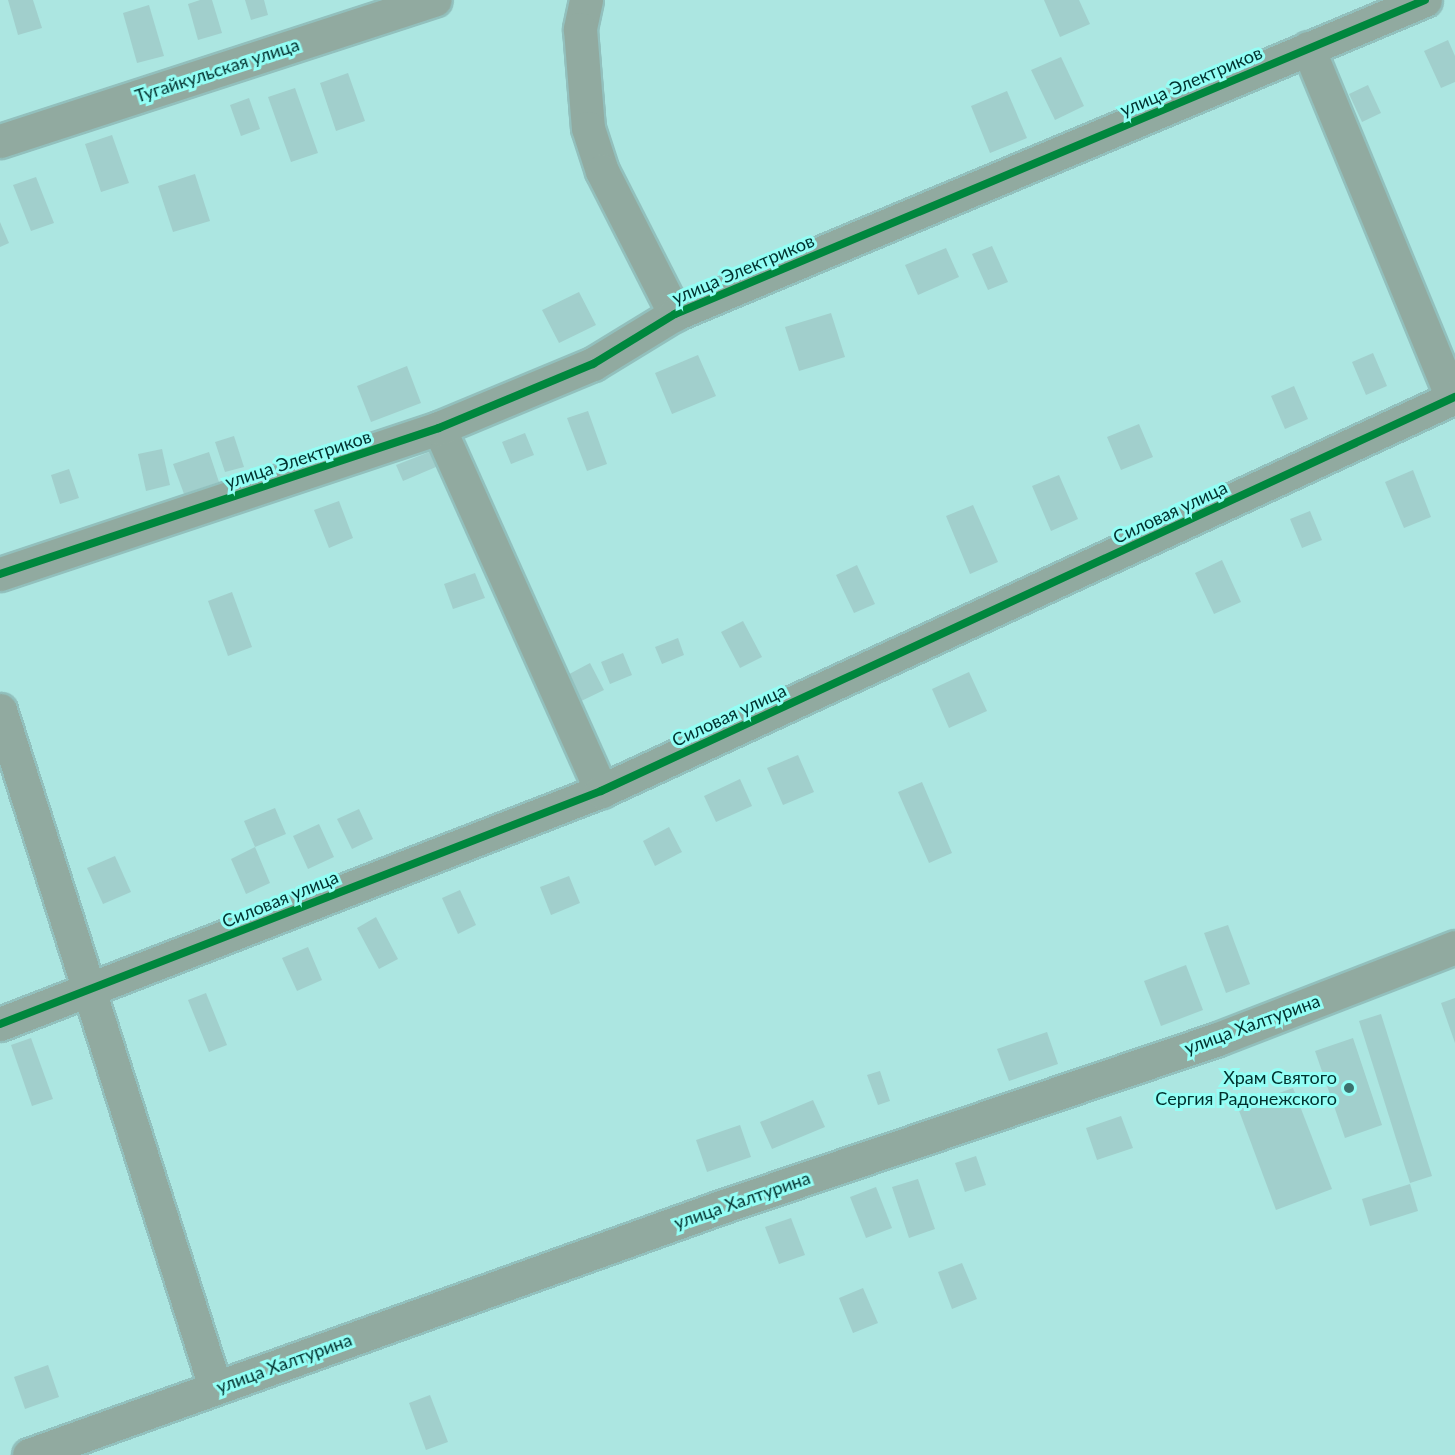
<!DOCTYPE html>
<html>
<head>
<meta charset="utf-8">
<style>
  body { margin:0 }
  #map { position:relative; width:1455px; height:1455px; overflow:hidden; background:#ace6e1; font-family:Lato,sans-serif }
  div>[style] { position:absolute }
  .building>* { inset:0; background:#a1cfcc }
  .roads { filter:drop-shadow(2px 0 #92c0bd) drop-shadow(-2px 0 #92c0bd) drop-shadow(0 2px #92c0bd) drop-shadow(0 -2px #92c0bd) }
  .minor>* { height:33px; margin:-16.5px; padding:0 16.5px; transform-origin:16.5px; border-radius:16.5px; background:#91aaa0 }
  .cycleway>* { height:8px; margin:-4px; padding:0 4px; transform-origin:4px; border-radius:4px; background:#00873e }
  .dots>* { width:16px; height:16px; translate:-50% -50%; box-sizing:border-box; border:3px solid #94fef5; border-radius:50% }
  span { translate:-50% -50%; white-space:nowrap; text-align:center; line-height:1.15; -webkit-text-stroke:6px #94fef5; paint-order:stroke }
  .street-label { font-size:18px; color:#00312e }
  .poi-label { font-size:18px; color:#00312e }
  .right { translate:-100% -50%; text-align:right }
</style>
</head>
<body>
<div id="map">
  <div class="building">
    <i style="clip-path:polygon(8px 0,33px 0,42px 28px,18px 35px)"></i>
    <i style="clip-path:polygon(200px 0,212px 0,222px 33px,198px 40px,188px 4px)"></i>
    <i style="clip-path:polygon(245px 0,264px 0,268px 15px,251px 20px)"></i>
    <i style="clip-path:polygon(1044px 0,1079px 0,1090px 24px,1060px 37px)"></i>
    <i style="clip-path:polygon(149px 5px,164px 56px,137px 63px,123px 13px)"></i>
    <i style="clip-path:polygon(1448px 40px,1455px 56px,1455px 82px,1441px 88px,1424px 51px)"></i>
    <i style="clip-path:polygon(1061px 57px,1084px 106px,1055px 120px,1031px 70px)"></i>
    <i style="clip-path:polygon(348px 73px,365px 121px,336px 131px,320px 83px)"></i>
    <i style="clip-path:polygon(1368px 85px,1381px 113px,1362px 122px,1349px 94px)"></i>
    <i style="clip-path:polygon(295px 88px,318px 153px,291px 162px,268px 97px)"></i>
    <i style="clip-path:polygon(1007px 91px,1027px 138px,990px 153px,971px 106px)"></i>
    <i style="clip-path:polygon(249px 98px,260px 129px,241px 136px,230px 105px)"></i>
    <i style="clip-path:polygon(112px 135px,129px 183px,101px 192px,85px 144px)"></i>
    <i style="clip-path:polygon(195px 174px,210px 221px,173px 232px,158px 186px)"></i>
    <i style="clip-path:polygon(36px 177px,54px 223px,31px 231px,13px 185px)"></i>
    <i style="clip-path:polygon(0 222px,9px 243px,0 247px)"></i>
    <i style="clip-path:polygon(992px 246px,1008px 282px,988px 290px,972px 254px)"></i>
    <i style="clip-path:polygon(946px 248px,959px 277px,918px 295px,905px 265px)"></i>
    <i style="clip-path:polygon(579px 292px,596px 325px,559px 343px,542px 310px)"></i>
    <i style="clip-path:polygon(831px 313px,845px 357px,799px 371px,785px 327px)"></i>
    <i style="clip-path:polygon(1373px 353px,1387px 386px,1366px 395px,1352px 362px)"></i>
    <i style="clip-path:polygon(698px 355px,716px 396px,672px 414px,655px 373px)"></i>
    <i style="clip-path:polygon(407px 366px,421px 403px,371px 422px,357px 386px)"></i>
    <i style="clip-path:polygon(1294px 386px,1308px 419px,1285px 429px,1271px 396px)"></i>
    <i style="clip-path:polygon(588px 411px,607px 464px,587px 471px,567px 418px)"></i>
    <i style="clip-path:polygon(1139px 424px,1153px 457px,1121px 470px,1107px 437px)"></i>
    <i style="clip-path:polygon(525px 433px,534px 455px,511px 464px,502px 442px)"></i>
    <i style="clip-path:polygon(234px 436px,244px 467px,225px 472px,215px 442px)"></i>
    <i style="clip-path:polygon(162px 449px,170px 485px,146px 491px,138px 454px)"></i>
    <i style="clip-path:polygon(437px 449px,443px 464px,403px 481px,396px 465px)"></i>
    <i style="clip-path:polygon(209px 452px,219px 482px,184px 494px,173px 464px)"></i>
    <i style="clip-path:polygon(69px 469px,79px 498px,60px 504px,51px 475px)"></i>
    <i style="clip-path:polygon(1413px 470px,1431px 517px,1404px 528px,1385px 482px)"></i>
    <i style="clip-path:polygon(1059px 475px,1078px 519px,1051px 531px,1032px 486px)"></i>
    <i style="clip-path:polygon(339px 501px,353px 538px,329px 548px,314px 510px)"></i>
    <i style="clip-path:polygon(973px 505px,998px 562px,970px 574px,946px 516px)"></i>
    <i style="clip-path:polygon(1310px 511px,1322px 540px,1302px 548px,1290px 519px)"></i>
    <i style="clip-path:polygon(1222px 560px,1241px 602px,1214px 614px,1195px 573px)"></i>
    <i style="clip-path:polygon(857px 565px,875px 604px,854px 613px,836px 575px)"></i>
    <i style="clip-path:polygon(475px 573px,485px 598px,453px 609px,444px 584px)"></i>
    <i style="clip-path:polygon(232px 592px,252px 647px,228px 656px,208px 601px)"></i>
    <i style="clip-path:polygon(743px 621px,762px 657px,740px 668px,721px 632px)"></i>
    <i style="clip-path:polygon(678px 638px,684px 655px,662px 664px,655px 647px)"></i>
    <i style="clip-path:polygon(623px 653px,632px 675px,610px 684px,601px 662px)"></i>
    <i style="clip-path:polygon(590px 663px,604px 690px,573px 705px,560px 679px)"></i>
    <i style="clip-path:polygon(969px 672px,987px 711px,949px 728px,932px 689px)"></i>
    <i style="clip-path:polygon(798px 755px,814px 792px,783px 805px,767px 768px)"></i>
    <i style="clip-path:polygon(740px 779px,752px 806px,716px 822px,704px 796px)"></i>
    <i style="clip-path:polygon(922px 782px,952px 853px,929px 863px,898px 792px)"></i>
    <i style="clip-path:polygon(275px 808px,286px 834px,255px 847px,244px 821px)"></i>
    <i style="clip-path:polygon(359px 809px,373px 839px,352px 849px,337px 819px)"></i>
    <i style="clip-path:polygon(319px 824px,334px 857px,308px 869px,293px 836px)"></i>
    <i style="clip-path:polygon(669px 827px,682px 852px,655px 866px,643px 841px)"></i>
    <i style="clip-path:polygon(255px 847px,270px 883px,246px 894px,231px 859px)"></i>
    <i style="clip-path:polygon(115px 856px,131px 892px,103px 904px,87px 868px)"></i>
    <i style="clip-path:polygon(569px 876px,580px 903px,551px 915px,540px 887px)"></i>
    <i style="clip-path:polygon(460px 890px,476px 925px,458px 934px,442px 898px)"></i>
    <i style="clip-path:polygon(376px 917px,398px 959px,379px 969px,357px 928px)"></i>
    <i style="clip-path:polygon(1228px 925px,1250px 984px,1226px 993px,1204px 933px)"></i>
    <i style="clip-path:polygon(308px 947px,322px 980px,297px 991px,282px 958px)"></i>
    <i style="clip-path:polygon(1186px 965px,1203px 1010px,1161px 1026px,1144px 981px)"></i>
    <i style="clip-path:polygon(206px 993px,227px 1045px,209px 1052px,188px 1000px)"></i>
    <i style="clip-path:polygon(1455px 998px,1455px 1043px,1441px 1003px)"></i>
    <i style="clip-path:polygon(1381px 1014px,1432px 1176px,1410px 1183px,1359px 1021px)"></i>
    <i style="clip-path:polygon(1047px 1032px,1058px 1064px,1009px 1081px,997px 1049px)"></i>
    <i style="clip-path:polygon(31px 1038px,53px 1099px,32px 1106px,11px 1045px)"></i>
    <i style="clip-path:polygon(1353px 1038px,1382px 1125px,1345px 1138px,1315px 1051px)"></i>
    <i style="clip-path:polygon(880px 1071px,890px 1101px,878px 1105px,867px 1075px)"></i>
    <i style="clip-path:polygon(1293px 1088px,1332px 1189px,1276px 1210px,1238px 1108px)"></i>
    <i style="clip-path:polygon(813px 1100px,825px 1127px,772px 1149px,760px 1122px)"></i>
    <i style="clip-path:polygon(1121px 1116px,1133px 1148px,1097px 1160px,1086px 1128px)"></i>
    <i style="clip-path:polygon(740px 1125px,751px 1157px,707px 1172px,696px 1140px)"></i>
    <i style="clip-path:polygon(976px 1156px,986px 1185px,965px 1192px,955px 1163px)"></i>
    <i style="clip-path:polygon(918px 1179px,935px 1229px,909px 1238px,892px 1187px)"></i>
    <i style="clip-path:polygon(1410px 1184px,1418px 1211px,1370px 1226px,1362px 1199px)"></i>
    <i style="clip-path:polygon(876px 1187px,892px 1228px,866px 1238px,850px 1197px)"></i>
    <i style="clip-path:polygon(791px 1218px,805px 1255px,779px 1264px,765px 1227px)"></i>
    <i style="clip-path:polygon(962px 1263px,977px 1299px,952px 1309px,938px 1272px)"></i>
    <i style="clip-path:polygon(863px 1288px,878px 1323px,853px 1333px,839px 1298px)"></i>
    <i style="clip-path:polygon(48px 1365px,59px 1397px,25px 1409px,14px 1377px)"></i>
    <i style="clip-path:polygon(430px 1395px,448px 1442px,426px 1450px,409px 1403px)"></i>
  </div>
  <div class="roads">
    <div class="minor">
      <i style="left:586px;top:0;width:30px;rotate:102deg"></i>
      <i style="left:580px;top:29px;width:99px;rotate:85.4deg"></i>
      <i style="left:588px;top:128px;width:45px;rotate:72deg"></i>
      <i style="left:602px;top:171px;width:161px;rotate:63deg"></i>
      <i style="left:1308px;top:48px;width:378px;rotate:67.6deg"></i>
      <i style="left:0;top:141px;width:457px;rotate:-18deg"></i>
      <i style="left:439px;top:428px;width:398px;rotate:65.9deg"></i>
      <i style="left:0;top:574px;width:463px;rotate:-18.4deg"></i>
      <i style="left:439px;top:428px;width:167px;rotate:-22.6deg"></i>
      <i style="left:593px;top:364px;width:96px;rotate:-31.4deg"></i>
      <i style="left:675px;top:314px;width:813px;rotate:-22.72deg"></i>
      <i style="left:0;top:710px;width:710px;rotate:72.38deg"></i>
      <i style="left:0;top:1024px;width:645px;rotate:-21.19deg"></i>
      <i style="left:601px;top:791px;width:941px;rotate:-24.77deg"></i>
      <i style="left:29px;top:1455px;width:732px;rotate:-19.72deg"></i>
      <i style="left:718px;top:1208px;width:528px;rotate:-18.68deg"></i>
      <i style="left:1218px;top:1039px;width:254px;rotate:-21.2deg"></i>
    </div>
  </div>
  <div class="cycleway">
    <i style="left:0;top:574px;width:463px;rotate:-18.4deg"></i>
    <i style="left:439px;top:428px;width:167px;rotate:-22.6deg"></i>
    <i style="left:593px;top:364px;width:96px;rotate:-31.4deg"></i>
    <i style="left:675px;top:314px;width:813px;rotate:-22.72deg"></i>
    <i style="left:0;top:1024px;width:645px;rotate:-21.19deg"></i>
    <i style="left:601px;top:791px;width:941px;rotate:-24.77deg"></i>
  </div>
  <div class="dots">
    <i style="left:1349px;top:1088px;background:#3c706d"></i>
  </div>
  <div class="street-label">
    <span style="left:217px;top:70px;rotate:-18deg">Тугайкульская улица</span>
    <span style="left:1191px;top:81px;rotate:-23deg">улица Электриков</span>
    <span style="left:743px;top:269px;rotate:-23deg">улица Электриков</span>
    <span style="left:298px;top:459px;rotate:-18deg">улица Электриков</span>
    <span style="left:1170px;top:512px;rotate:-25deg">Силовая улица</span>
    <span style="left:729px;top:715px;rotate:-25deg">Силовая улица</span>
    <span style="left:280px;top:899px;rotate:-22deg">Силовая улица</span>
    <span style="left:1252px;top:1024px;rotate:-20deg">улица Халтурина</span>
    <span style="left:742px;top:1200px;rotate:-19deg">улица Халтурина</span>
    <span style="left:284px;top:1363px;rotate:-20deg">улица Халтурина</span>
  </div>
  <div class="poi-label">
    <span class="right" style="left:1337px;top:1088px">Храм Святого<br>Сергия Радонежского</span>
  </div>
</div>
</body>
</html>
